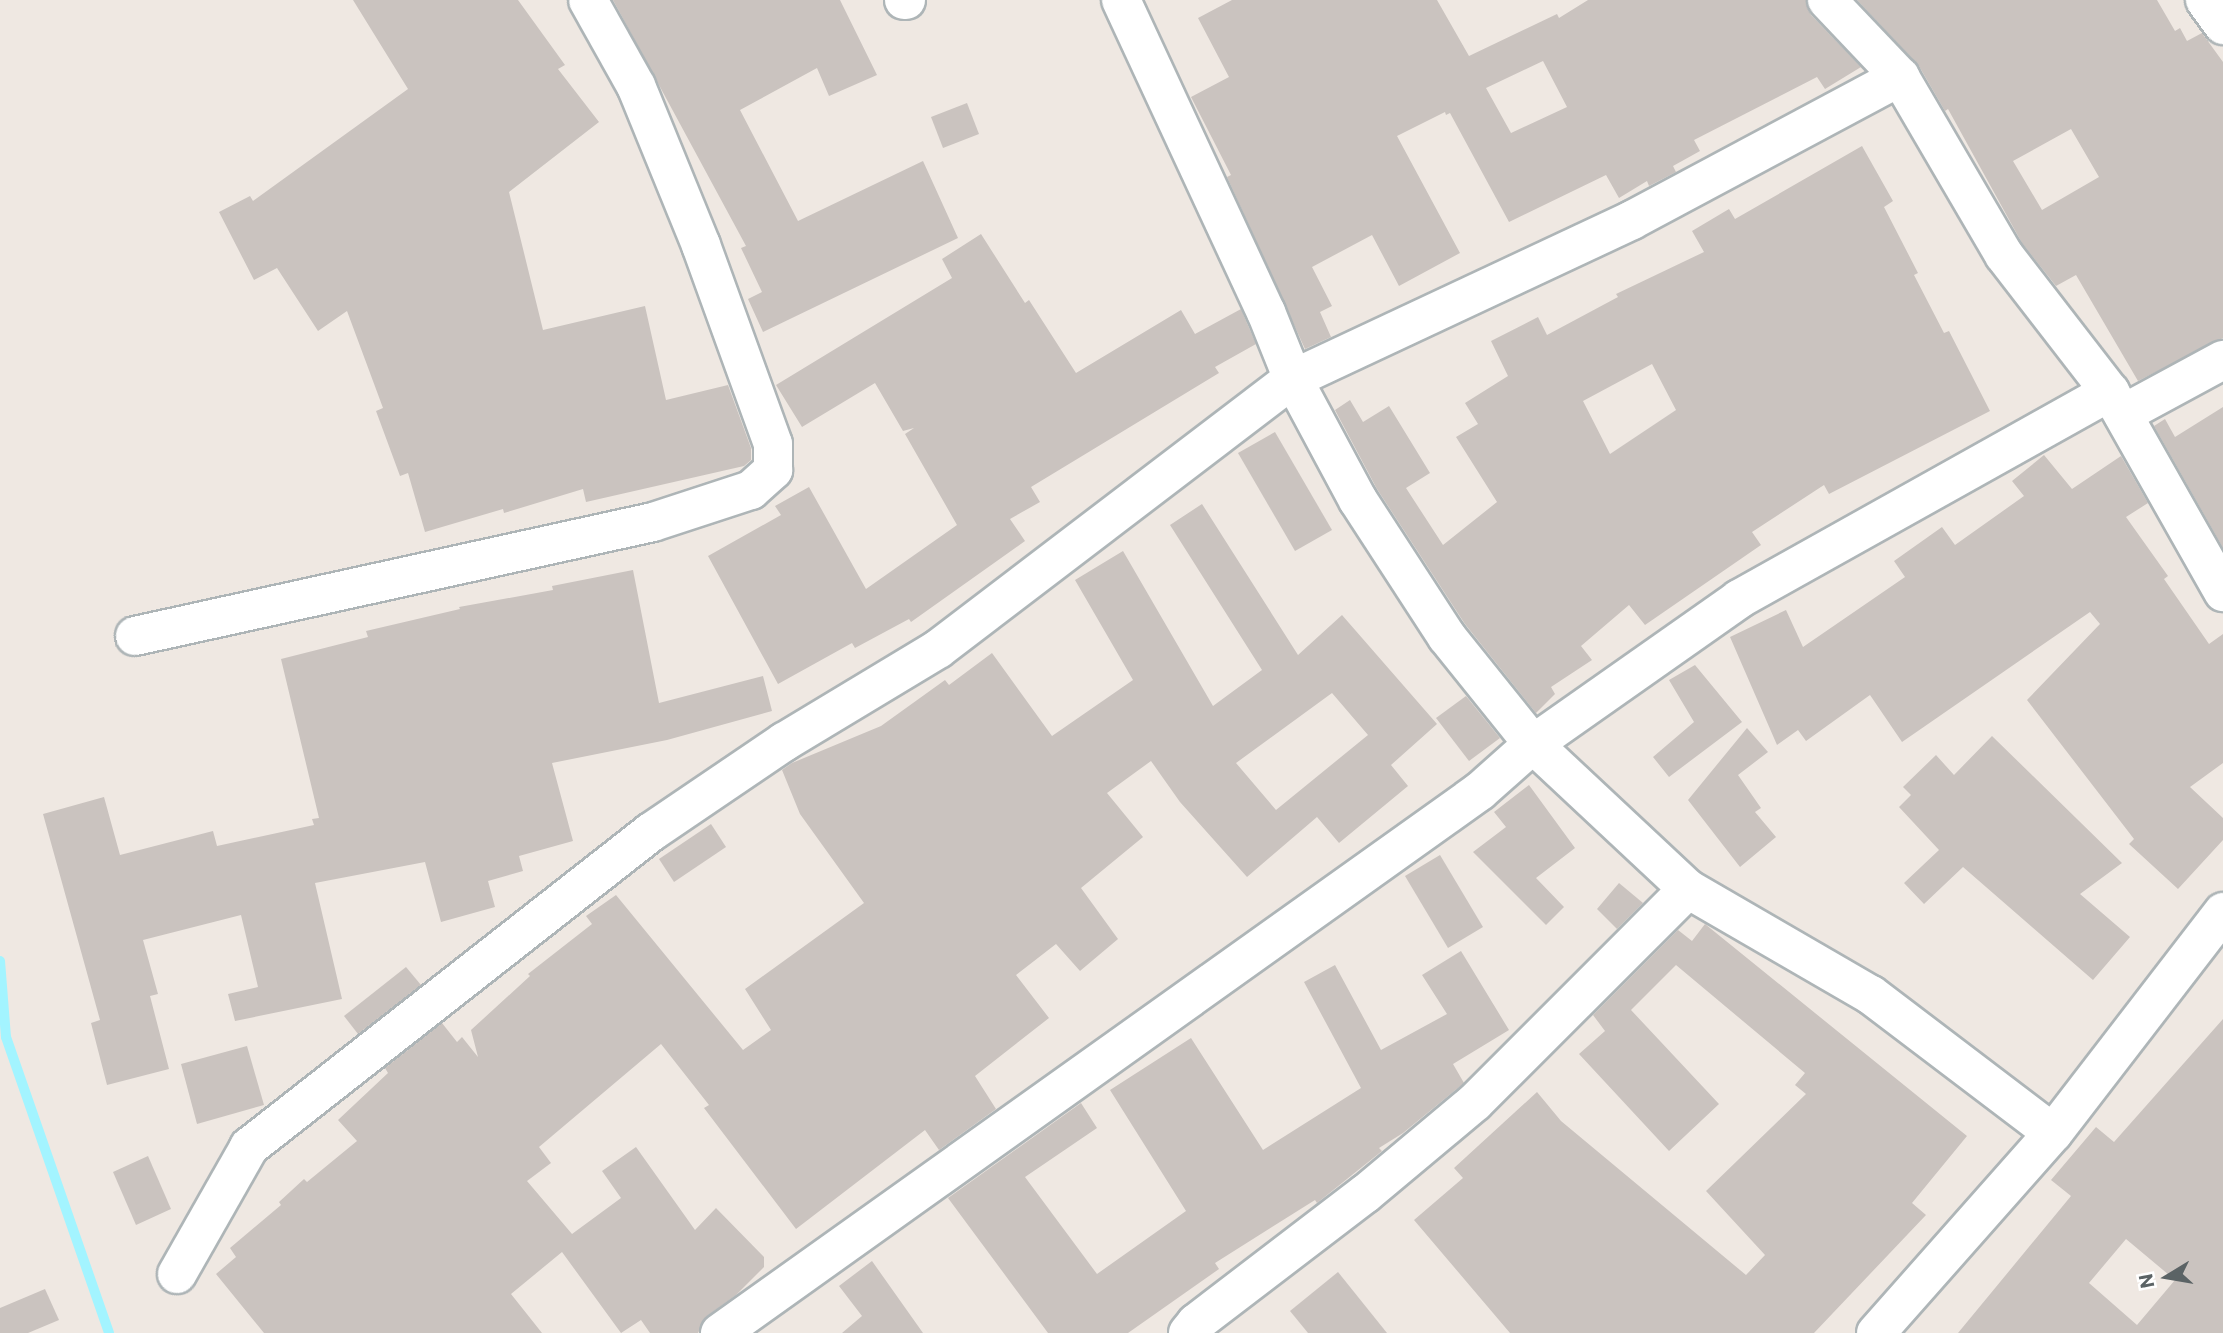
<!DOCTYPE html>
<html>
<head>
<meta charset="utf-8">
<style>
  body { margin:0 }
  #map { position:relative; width:2223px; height:1333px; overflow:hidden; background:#efe8e2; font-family:Commissioner,sans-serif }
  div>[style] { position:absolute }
  .stream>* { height:10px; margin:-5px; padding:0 5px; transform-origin:5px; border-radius:5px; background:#a3f4ff }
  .building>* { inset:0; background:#cac3bf }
  .roads { filter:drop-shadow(2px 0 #aeb5b7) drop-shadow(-2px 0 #aeb5b7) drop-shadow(0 2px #aeb5b7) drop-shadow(0 -2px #aeb5b7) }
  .street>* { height:38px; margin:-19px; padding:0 19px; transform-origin:19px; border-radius:19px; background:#fff }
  span { translate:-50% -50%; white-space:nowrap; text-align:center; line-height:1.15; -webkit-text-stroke:7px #fff; paint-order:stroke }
  .north { position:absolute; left:2132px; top:1242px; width:70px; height:70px; -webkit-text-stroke:5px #fff; paint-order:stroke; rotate:259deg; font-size:19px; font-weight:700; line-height:28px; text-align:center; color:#5b6365 }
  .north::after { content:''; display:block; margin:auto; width:24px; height:32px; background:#5b6365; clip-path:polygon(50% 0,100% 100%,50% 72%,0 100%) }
</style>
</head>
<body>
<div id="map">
  <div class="stream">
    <i style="left:0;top:961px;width:76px;rotate:85.5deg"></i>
    <i style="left:6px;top:1037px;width:313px;rotate:70.8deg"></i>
  </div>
  <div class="building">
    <i style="clip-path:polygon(353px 0,518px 0,565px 65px,558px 69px,599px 122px,509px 192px,543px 330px,645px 306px,666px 400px,728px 385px,751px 448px,751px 460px,744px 466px,586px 502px,583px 489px,504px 513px,503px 509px,425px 532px,408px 473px,400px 476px,376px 411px,383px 408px,347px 311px,318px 331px,277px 268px,254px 280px,219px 212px,250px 196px,253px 201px,408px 89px)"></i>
    <i style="clip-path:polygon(613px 0,840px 0,877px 75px,829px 96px,817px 68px,740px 110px,798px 221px,923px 161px,958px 238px,763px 332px,748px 299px,762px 292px,741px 248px,746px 246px)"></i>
    <i style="clip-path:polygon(evenodd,1232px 0,1437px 0,1469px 56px,1557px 14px,1559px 18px,1588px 0,1806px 0,1811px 15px,1861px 67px,1825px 89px,1817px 77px,1694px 140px,1700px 151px,1673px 166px,1676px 172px,1649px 186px,1647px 181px,1619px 198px,1606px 175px,1509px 222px,1450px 113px,1446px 115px,1445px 112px,1397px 136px,1460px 253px,1399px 286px,1372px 235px,1312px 267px,1332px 306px,1320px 312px,1331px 337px,1305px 349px,1227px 177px,1231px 175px,1191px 97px,1229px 77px,1198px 18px,1232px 0,1543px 61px,1567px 107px,1511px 133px,1486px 88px,1543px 61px)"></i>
    <i style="clip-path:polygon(evenodd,1857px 0,2157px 0,2175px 31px,2180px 28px,2187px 41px,2202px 33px,2223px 62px,2223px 338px,2138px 381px,2076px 275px,2056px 286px,2022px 243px,1948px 109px,1945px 111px,1919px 66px,1857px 0,2071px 129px,2099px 177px,2042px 210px,2013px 161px,2071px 129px)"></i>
    <i style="clip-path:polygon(967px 103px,979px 134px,943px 148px,931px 117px)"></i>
    <i style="clip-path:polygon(evenodd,1862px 146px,1893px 201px,1884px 207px,1918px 273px,1914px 275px,1944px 333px,1949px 331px,1990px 411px,1829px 494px,1824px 485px,1752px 532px,1761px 545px,1645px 625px,1629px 605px,1581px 646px,1592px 660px,1551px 687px,1555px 694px,1536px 713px,1465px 624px,1377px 489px,1335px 410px,1350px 400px,1363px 422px,1389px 406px,1430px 473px,1406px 488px,1443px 545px,1497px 502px,1456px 437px,1478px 424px,1465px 403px,1508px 376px,1491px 341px,1538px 317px,1547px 335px,1618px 297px,1616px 294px,1704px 252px,1692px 231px,1729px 209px,1735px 219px,1862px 146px,1652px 364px,1676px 410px,1610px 454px,1583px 401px,1652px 364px)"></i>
    <i style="clip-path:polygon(981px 234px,1025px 303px,1029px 300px,1076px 373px,1181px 310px,1195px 334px,1241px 309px,1256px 344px,1215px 367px,1219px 373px,1031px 487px,1040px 502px,1010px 519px,1025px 541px,911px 622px,909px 619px,855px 648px,852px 643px,778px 684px,708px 556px,781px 515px,775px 506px,809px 487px,866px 589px,957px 525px,905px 434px,914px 428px,903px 431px,875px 383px,802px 427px,776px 385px,952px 278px,942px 259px)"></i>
    <i style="clip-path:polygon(2223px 407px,2223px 548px,2154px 426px,2165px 419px,2175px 437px)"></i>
    <i style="clip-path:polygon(1275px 432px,1332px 530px,1295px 551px,1238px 453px)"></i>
    <i style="clip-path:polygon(2044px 455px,2072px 489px,2121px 456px,2148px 503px,2126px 517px,2168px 576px,2164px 579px,2209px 644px,2223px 634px,2223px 763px,2190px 787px,2223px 818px,2223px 840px,2178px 889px,2129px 844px,2134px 839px,2027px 700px,2100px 624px,2090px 612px,1902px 742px,1870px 695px,1806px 741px,1798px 730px,1777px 745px,1730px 637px,1786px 610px,1803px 647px,1905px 577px,1894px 561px,1942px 527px,1955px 545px,2024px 496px,2012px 481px)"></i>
    <i style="clip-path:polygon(evenodd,1202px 504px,1298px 655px,1342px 615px,1437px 724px,1391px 765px,1408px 786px,1339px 843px,1317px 817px,1247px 877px,1180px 802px,1151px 761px,1107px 793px,1143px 837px,1081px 888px,1118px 939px,1080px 971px,1056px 944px,1016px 975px,1049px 1018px,975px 1076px,996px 1109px,939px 1150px,925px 1130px,796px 1229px,704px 1108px,709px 1105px,661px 1044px,539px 1147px,551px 1163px,527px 1181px,572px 1234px,621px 1198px,602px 1171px,636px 1147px,695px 1230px,716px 1208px,764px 1257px,764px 1267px,736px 1295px,707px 1316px,698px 1333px,650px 1333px,641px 1320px,621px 1333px,562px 1252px,511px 1294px,542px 1333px,264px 1333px,216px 1274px,236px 1257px,230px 1248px,281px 1205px,279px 1202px,304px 1179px,307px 1182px,357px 1141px,338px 1120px,388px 1073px,385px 1068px,442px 1023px,457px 1042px,462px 1037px,478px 1057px,471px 1030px,530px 976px,528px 974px,592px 924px,586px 916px,616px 895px,743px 1050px,771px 1030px,745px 989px,864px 903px,800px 814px,782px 770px,792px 763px,881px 726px,945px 680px,949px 685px,992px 653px,1052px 736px,1133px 680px,1075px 580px,1123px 551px,1213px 706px,1262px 670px,1170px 525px,1202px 504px,1332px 693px,1368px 735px,1276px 810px,1236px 763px,1332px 693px)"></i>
    <i style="clip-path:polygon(633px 570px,659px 703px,763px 676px,772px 711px,667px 740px,552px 763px,573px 841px,519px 856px,523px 871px,488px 881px,495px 907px,441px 922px,425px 862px,315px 883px,342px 999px,235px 1021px,228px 994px,258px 987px,241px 915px,143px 940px,158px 994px,150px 996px,169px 1069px,107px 1085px,91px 1023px,100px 1020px,43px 814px,104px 797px,120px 855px,213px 831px,217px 846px,314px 825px,312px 819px,319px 818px,281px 659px,368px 637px,366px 631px,460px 609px,459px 607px,553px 590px,552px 586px)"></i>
    <i style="clip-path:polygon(1695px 665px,1742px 722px,1669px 777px,1653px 757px,1694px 722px,1669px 680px)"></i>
    <i style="clip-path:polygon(1466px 696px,1500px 738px,1469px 761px,1436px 718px)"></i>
    <i style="clip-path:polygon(1747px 728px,1768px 752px,1738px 775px,1761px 808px,1755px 812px,1776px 837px,1740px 867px,1688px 800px)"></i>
    <i style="clip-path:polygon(1992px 736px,2122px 863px,2080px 894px,2130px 937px,2093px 980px,1963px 867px,1924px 904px,1904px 883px,1939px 850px,1899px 807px,1911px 795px,1903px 787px,1936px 755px,1954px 775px)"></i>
    <i style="clip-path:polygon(1529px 785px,1575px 848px,1536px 878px,1564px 907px,1546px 925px,1473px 852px,1506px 827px,1494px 812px)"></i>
    <i style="clip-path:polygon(711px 824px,726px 847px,674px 882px,659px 859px)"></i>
    <i style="clip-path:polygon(1440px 855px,1483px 927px,1448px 948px,1405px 876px)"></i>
    <i style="clip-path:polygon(1619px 883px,1643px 903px,1617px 929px,1597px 909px)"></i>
    <i style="clip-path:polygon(1705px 924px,1967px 1136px,1912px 1203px,1926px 1215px,1814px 1333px,1510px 1333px,1414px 1220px,1463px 1178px,1454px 1168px,1537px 1092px,1561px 1121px,1746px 1275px,1765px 1255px,1706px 1191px,1806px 1094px,1795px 1085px,1805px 1073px,1676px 965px,1631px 1010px,1719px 1104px,1669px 1151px,1579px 1054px,1605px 1031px,1593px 1015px,1678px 930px,1692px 941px)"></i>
    <i style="clip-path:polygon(1461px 951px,1509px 1030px,1453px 1064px,1464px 1083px,1403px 1133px,1379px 1148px,1382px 1151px,1317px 1203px,1315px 1200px,1215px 1263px,1219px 1269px,1128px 1333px,1048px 1333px,948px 1198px,1081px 1103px,1097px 1128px,1025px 1177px,1097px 1274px,1186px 1211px,1110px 1090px,1191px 1038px,1263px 1150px,1361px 1088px,1304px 982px,1335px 965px,1381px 1050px,1447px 1014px,1422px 975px)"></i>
    <i style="clip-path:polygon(406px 967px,421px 985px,358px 1034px,344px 1016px)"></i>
    <i style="clip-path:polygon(evenodd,2223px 1019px,2223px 1333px,1958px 1333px,2071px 1196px,2051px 1180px,2096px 1127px,2114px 1142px,2223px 1019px,2126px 1239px,2175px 1280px,2137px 1325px,2089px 1283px,2126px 1239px)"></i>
    <i style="clip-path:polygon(247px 1046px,264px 1105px,197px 1124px,181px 1064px)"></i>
    <i style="clip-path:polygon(148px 1156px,171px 1209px,136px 1225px,113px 1172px)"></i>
    <i style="clip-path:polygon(872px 1261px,923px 1333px,842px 1333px,862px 1316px,839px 1286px)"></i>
    <i style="clip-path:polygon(1338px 1272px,1387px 1333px,1308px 1333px,1290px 1311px)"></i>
    <i style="clip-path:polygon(45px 1289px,59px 1320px,28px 1333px,0 1333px,0 1308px)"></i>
  </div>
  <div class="roads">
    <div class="street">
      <i style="left:904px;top:0;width:2px"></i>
      <i style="left:1121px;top:0;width:344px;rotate:65.1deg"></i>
      <i style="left:1266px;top:312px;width:72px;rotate:68.1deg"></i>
      <i style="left:1293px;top:379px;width:137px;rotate:61.8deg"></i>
      <i style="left:1358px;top:500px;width:163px;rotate:57deg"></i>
      <i style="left:1447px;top:637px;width:137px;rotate:51.2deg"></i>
      <i style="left:1533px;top:744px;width:212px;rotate:43.1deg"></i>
      <i style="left:1688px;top:889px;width:211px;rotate:30.1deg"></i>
      <i style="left:1871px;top:995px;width:228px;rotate:37.2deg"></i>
      <i style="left:1827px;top:0;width:106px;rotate:46.5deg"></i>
      <i style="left:1900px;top:77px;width:206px;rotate:59.7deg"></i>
      <i style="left:2004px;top:255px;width:173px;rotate:52.3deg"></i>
      <i style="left:2110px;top:392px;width:230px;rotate:60.5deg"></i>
      <i style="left:2205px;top:0;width:31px;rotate:54deg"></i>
      <i style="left:2123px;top:414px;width:114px;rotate:-28.4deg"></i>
      <i style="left:135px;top:636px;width:530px;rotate:-12.41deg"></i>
      <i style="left:653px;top:522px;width:103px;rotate:-18.1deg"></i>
      <i style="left:751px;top:490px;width:30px;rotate:-42deg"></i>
      <i style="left:773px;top:470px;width:26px;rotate:-90deg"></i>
      <i style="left:773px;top:444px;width:212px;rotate:-109.9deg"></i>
      <i style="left:701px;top:245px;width:172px;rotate:-112.2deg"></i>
      <i style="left:636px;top:86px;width:98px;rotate:-119.2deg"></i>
      <i style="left:177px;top:1274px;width:146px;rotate:-60.4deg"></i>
      <i style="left:249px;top:1147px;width:511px;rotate:-38.08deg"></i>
      <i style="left:651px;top:832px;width:161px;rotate:-34.1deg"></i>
      <i style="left:784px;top:742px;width:180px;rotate:-31.1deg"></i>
      <i style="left:938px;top:649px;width:446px;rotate:-37.3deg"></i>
      <i style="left:1293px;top:379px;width:374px;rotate:-25.1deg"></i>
      <i style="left:1632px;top:220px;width:304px;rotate:-28.1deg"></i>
      <i style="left:720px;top:1333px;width:933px;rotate:-35.49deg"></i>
      <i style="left:1480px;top:791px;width:71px;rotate:-41.6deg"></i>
      <i style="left:1533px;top:744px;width:252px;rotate:-35.1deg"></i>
      <i style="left:1739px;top:599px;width:425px;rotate:-29.2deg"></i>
      <i style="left:1188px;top:1333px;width:13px;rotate:-51deg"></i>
      <i style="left:1196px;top:1323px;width:213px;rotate:-37.4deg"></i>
      <i style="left:1365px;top:1194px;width:143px;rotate:-39.9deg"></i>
      <i style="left:1475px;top:1102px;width:301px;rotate:-45deg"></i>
      <i style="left:1876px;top:1333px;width:267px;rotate:-48.5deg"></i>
      <i style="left:2053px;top:1133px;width:279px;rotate:-52.4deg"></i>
    </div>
  </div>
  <div class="north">N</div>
</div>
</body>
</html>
